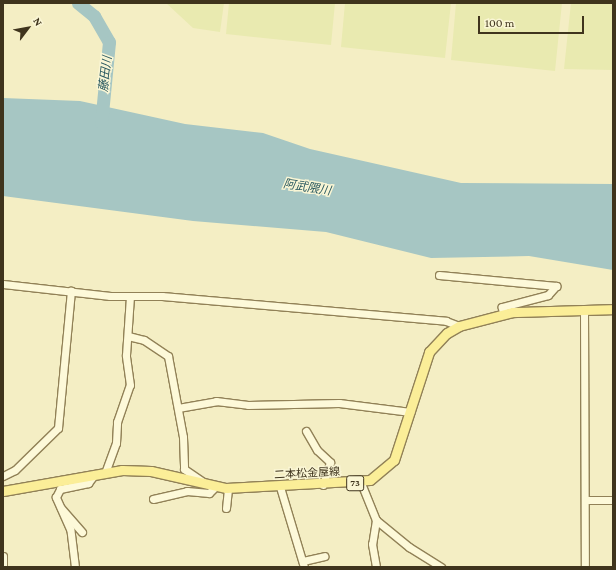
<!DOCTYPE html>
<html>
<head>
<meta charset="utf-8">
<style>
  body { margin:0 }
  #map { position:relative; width:616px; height:570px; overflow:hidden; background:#f4eec4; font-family:"Crimson Pro","Noto Sans JP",serif }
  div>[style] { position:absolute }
  .farmland>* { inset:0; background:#e9eab0 }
  .water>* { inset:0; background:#a6c6c3 }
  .river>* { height:13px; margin:-6.5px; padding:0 6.5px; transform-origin:6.5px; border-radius:6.5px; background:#a6c6c3 }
  .roads { filter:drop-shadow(1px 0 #918157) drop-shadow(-1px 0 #918157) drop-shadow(0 1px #918157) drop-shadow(0 -1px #918157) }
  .minor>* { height:7px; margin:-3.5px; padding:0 3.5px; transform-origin:3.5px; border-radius:3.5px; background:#fdf9d9 }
  .major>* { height:9px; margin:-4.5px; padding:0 4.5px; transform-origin:4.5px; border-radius:4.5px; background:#fbee98 }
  span { translate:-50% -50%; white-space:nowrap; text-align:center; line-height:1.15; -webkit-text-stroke:3px #faf6d5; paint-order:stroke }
  .shield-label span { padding:1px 3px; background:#faf6d5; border:1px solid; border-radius:3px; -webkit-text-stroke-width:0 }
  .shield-label { font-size:10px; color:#3f341d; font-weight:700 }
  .street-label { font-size:11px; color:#3f341d }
  .water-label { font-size:12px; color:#2b5a61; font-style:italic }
  .frame { position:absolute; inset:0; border:4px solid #3f341d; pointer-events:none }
  .north { position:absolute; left:8px; top:8px; width:40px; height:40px; -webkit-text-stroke:3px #faf6d5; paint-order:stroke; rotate:58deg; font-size:11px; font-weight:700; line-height:16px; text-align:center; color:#3f341d }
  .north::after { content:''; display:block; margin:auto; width:14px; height:18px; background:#3f341d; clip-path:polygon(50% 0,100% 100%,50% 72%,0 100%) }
  .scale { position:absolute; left:478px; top:16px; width:106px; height:18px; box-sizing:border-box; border:2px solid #3f341d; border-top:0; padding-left:5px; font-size:12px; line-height:14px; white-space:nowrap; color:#3f341d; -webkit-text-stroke:3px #faf6d5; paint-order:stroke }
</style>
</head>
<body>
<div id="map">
  <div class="farmland">
    <i style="clip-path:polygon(166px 3px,224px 3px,220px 32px,193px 28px)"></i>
    <i style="clip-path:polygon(229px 3px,335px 3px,331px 45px,226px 34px)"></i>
    <i style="clip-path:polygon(345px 3px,451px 3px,445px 58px,341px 47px)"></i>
    <i style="clip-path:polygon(456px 3px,562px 3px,555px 71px,451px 60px)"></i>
    <i style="clip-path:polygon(571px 3px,613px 3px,613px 70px,564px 69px)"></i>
  </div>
  <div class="water">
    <i style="clip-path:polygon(3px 98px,80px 101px,185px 124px,263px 133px,310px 149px,461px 183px,613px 184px,613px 270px,529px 256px,431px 258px,326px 232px,193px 221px,3px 196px)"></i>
  </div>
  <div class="river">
    <i style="left:78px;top:3px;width:21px;rotate:39deg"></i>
    <i style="left:94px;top:16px;width:30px;rotate:60deg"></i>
    <i style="left:109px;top:42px;width:81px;rotate:95.6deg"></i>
  </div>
  <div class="roads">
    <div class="minor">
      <i style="left:439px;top:275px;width:118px;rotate:5.4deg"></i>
      <i style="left:556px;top:286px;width:12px;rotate:132deg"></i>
      <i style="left:548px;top:295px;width:48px;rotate:165.4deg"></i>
      <i style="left:502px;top:307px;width:7px;rotate:82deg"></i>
      <i style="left:3px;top:284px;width:108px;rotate:6.4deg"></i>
      <i style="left:110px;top:296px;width:52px"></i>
      <i style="left:162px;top:296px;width:285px;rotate:5deg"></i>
      <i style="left:446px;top:321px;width:14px;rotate:21deg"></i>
      <i style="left:584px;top:309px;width:258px;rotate:89.8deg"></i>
      <i style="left:128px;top:336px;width:16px;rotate:14deg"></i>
      <i style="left:144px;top:340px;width:29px;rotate:34deg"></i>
      <i style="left:168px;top:356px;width:82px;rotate:79.5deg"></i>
      <i style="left:183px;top:437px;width:32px;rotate:88deg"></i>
      <i style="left:184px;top:469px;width:27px;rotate:34deg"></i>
      <i style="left:178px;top:408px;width:39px;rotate:-10deg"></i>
      <i style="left:216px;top:401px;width:32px;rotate:7deg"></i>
      <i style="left:248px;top:405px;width:91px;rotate:-1.3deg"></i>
      <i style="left:339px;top:403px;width:72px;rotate:7.2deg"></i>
      <i style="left:306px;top:431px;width:22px;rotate:60deg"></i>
      <i style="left:317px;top:450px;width:18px;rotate:43deg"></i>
      <i style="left:330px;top:462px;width:24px;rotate:107deg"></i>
      <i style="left:105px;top:473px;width:32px;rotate:-70deg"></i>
      <i style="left:116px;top:443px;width:21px;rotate:-87deg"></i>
      <i style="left:117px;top:422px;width:39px;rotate:-71deg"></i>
      <i style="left:130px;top:385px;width:30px;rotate:-98deg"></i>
      <i style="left:126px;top:355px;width:59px;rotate:-86.1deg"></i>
      <i style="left:3px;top:476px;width:13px;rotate:-27deg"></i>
      <i style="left:15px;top:470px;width:60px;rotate:-44.3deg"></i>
      <i style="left:58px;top:428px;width:138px;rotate:-84.6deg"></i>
      <i style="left:361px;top:483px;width:40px;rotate:68deg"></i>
      <i style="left:376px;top:520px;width:43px;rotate:39.3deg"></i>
      <i style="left:409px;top:547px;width:38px;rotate:32deg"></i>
      <i style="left:280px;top:487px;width:84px;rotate:73.3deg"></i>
      <i style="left:153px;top:499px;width:35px;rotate:-13deg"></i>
      <i style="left:187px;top:491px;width:22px;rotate:5deg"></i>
      <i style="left:209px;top:493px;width:10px;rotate:-45deg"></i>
      <i style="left:585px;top:500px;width:28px"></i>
      <i style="left:61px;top:508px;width:32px;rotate:49deg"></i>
      <i style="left:226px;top:508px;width:20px;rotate:-84deg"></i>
      <i style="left:376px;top:520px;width:24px;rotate:99deg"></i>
      <i style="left:372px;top:544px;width:23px;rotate:80deg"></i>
      <i style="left:3px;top:556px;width:11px;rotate:90deg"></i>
      <i style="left:303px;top:561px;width:22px;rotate:-13deg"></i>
      <i style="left:75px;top:567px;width:38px;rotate:-97deg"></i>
      <i style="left:70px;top:529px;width:35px;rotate:-114deg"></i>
      <i style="left:56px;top:497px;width:9px;rotate:-63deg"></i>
      <i style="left:60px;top:489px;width:29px;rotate:-12deg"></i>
      <i style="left:88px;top:483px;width:11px;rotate:-52deg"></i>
    </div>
    <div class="major">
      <i style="left:3px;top:491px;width:121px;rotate:-10deg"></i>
      <i style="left:122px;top:470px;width:29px;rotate:2deg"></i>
      <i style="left:151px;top:471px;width:77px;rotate:12.8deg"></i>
      <i style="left:226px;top:488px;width:144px;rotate:-3.2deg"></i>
      <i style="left:370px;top:480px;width:31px;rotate:-40deg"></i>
      <i style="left:394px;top:460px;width:114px;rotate:-72deg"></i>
      <i style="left:429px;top:352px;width:26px;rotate:-47deg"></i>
      <i style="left:447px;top:333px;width:14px;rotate:-30deg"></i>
      <i style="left:459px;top:326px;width:56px;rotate:-14.5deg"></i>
      <i style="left:513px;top:312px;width:100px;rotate:-1.7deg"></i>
    </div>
  </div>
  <div class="shield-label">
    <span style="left:355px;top:483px">73</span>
  </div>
  <div class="street-label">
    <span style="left:307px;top:473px;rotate:-3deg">二本松金屋線</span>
  </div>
  <div class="water-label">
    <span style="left:106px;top:74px;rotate:-83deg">藤田川</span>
    <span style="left:307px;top:188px;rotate:9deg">阿武隈川</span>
  </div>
  <div class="frame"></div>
  <div class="north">N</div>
  <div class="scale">100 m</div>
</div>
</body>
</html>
